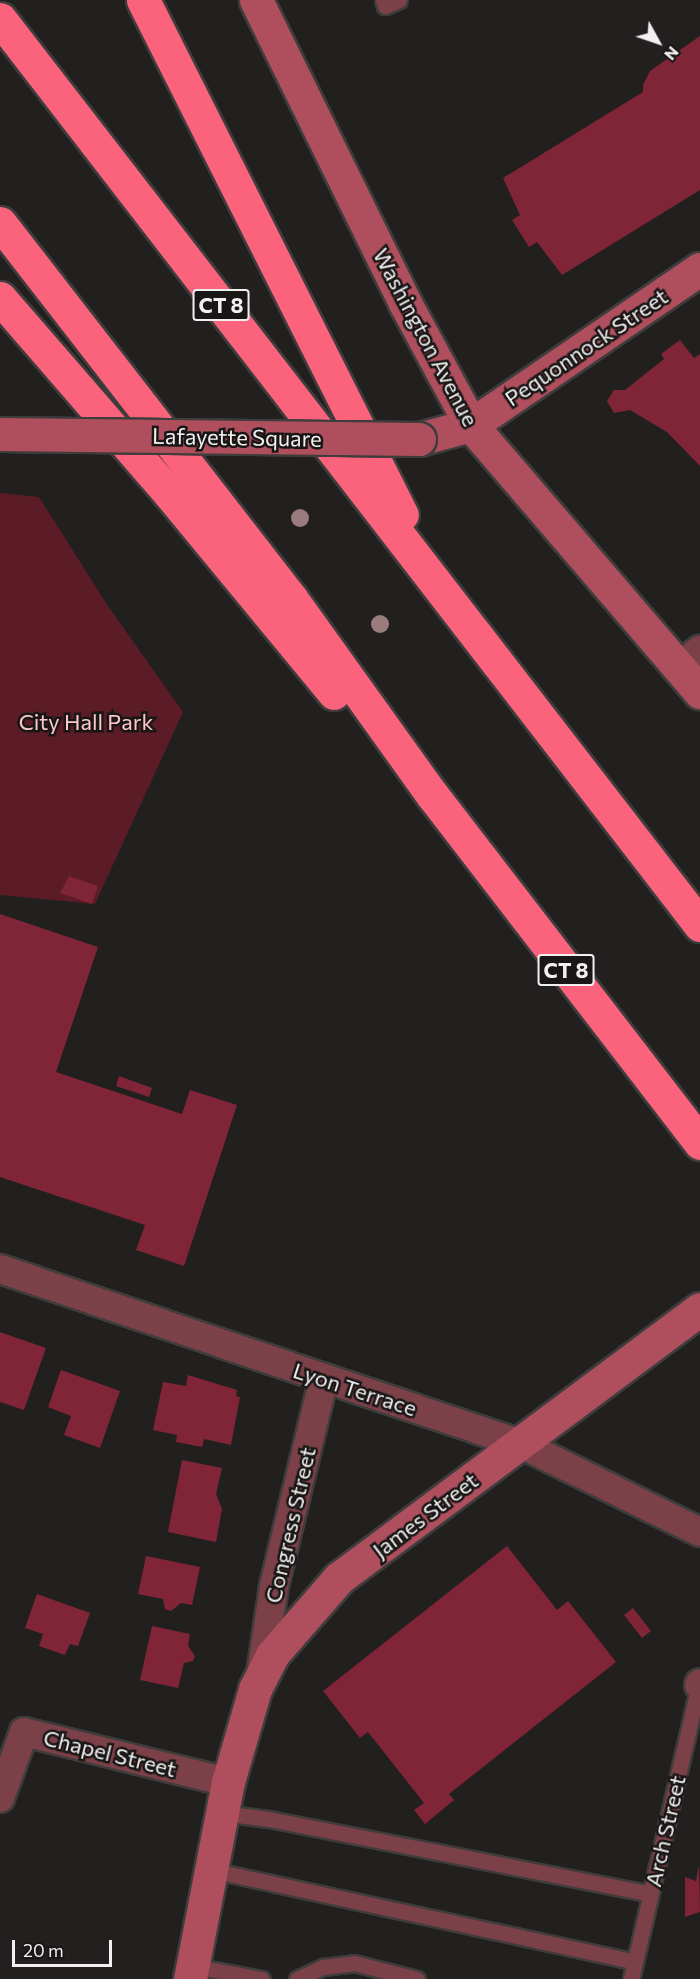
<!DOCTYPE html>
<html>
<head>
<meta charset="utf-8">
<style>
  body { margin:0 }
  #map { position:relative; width:700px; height:1979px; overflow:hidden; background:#221f1f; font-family:Commissioner,sans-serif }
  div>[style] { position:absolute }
  .green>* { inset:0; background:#5b1c28 }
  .building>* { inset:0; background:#802537 }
  .roads { filter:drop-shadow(2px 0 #3f3c3c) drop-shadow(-2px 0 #3f3c3c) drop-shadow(0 2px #3f3c3c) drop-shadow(0 -2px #3f3c3c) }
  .lane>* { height:15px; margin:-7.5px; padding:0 7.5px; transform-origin:7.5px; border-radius:7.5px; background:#7c4048 }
  .street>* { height:28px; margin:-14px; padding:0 14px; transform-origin:14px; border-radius:14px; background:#7c4048 }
  .secondary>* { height:33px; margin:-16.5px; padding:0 16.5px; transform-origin:16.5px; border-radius:16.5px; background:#af4f5e }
  .highway>* { height:33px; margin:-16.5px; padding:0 16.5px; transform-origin:16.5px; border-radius:16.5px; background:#fb637d }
  .bridges { filter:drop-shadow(2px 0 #3f3c3c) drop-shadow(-2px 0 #3f3c3c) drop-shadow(0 2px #3f3c3c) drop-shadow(0 -2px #3f3c3c) }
  .secondary-bridge>* { height:33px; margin:-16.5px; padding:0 16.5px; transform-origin:16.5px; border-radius:16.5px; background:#af4f5e }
  .trees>* { width:18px; height:18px; margin:-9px; border-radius:50%; background:#9a7b7e }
  span { translate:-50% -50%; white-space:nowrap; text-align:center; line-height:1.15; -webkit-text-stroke:5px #191616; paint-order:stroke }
  .shield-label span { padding:2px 4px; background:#191616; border:2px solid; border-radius:4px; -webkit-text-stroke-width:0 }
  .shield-label { font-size:21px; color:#f1eff0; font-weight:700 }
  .street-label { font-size:22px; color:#f1eff0 }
  .park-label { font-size:22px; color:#fdc7cc }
  .north { position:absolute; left:628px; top:12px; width:60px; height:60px; -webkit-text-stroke:4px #191616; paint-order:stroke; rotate:130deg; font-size:16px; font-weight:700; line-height:24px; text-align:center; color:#f1eff0 }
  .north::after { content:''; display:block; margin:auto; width:21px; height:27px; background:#f1eff0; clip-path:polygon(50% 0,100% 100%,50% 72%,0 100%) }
  .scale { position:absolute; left:12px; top:1940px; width:100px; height:27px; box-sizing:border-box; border:3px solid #f1eff0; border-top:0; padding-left:8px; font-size:18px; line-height:21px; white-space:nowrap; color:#f1eff0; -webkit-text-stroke:4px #191616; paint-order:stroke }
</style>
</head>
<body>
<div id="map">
  <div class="green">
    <i style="clip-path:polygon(0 493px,39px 497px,108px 606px,183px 712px,95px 904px,0 895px)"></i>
  </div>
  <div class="building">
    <i style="clip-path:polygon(700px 36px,700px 190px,562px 275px,537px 242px,529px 247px,512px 220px,520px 215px,503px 178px,643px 92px,643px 85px,650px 71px)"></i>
    <i style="clip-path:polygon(680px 340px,694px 358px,700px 354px,700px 466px,667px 432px,630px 410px,614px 413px,607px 401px,614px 390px,625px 390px,664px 359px,661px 354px)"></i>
    <i style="clip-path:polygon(69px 876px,98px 886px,92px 904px,60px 893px)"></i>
    <i style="clip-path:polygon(0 914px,98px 947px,56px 1072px,182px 1114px,190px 1090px,237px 1105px,184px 1266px,136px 1250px,145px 1225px,0 1177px)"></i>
    <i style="clip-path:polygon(119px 1076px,152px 1088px,149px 1097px,116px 1086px)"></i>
    <i style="clip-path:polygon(0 1332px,46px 1348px,24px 1410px,0 1402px)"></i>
    <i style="clip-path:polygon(61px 1370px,120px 1391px,100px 1448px,64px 1435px,71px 1416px,48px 1407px)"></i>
    <i style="clip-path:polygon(188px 1375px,237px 1390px,236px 1396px,240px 1397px,231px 1445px,204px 1439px,202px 1447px,176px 1442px,177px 1435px,153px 1430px,163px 1382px,186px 1386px)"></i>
    <i style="clip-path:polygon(182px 1460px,222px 1468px,216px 1494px,222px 1509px,216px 1542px,168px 1532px)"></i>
    <i style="clip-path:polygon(507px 1546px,557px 1610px,568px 1601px,616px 1662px,449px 1794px,454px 1800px,425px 1824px,414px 1810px,424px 1803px,368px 1732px,360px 1738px,323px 1691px)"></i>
    <i style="clip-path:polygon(146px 1556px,200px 1567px,192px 1605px,181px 1603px,171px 1611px,165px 1609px,163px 1599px,138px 1594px)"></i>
    <i style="clip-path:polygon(37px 1594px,90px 1613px,78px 1646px,70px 1644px,65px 1655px,39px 1646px,43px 1634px,25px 1628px)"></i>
    <i style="clip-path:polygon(633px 1608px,651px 1631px,642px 1638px,624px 1615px)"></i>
    <i style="clip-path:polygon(152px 1626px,190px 1634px,188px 1646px,195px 1656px,193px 1661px,184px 1663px,178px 1688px,140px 1680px)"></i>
    <i style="clip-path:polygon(699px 1865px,700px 1912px,685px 1917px,685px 1877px,696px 1881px)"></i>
  </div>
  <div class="roads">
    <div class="lane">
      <i style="left:383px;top:0;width:6px;rotate:72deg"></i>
      <i style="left:385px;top:6px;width:15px;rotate:-23deg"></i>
      <i style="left:222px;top:1813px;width:47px;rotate:7.3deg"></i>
      <i style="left:269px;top:1819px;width:388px;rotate:11.1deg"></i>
      <i style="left:211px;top:1870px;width:434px;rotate:12.2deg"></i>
      <i style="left:193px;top:1966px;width:70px;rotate:10.7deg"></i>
      <i style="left:297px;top:1979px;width:29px;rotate:-25deg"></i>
      <i style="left:323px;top:1967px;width:31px;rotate:-7deg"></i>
      <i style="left:354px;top:1963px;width:65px;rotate:14.3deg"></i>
      <i style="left:631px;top:1979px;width:302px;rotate:-77deg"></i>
    </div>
    <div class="street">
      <i style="left:678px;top:667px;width:28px;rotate:-38deg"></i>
      <i style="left:0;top:1269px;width:550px;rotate:18.57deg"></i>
      <i style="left:521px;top:1444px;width:199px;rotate:26.2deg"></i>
      <i style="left:261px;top:1674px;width:89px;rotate:-81.6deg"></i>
      <i style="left:274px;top:1586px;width:214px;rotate:-76.5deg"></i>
      <i style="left:699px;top:1685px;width:2px;rotate:-63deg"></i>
      <i style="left:0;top:1798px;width:70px;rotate:-70deg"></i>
      <i style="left:24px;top:1732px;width:210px;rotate:13.8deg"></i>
    </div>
    <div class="secondary">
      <i style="left:256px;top:0;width:338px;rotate:63.8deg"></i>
      <i style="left:405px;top:303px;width:139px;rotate:61.6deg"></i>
      <i style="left:471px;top:425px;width:352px;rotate:49.4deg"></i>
      <i style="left:419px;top:439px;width:54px;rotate:-15.1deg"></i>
      <i style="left:471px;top:425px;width:277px;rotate:-34.3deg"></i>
      <i style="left:190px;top:1979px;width:201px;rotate:-79.1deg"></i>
      <i style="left:228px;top:1782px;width:97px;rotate:-73.8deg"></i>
      <i style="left:255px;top:1689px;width:38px;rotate:-63deg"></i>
      <i style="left:272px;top:1655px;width:102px;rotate:-49deg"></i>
      <i style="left:339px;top:1578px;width:450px;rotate:-36.7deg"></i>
    </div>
    <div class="highway">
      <i style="left:143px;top:0;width:576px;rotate:63.3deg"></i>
      <i style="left:0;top:19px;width:1145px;rotate:52.31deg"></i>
      <i style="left:0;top:223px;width:475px;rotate:52.2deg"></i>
      <i style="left:291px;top:598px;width:244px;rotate:54.4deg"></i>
      <i style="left:433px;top:796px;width:438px;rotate:52.4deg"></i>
      <i style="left:0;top:298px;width:258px;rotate:49.1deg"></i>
      <i style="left:169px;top:493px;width:259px;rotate:50.5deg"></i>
    </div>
  </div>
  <div class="bridges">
    <div class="secondary-bridge">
      <i style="left:0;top:434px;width:419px;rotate:0.7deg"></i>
    </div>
  </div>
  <div class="trees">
    <i style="left:300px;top:518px"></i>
    <i style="left:380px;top:624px"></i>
  </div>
  <div class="shield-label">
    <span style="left:221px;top:305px">CT 8</span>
    <span style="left:566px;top:970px">CT 8</span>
  </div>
  <div class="street-label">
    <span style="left:426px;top:337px;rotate:62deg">Washington Avenue</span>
    <span style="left:586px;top:347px;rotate:-34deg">Pequonnock Street</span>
    <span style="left:237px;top:437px;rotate:1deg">Lafayette Square</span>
    <span style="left:355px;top:1389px;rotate:18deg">Lyon Terrace</span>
    <span style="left:425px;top:1515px;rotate:-37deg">James Street</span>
    <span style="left:290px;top:1525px;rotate:-77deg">Congress Street</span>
    <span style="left:110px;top:1753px;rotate:14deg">Chapel Street</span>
    <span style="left:665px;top:1831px;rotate:-77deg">Arch Street</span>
  </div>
  <div class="park-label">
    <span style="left:86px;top:722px">City Hall Park</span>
  </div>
  <div class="north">N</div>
  <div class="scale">20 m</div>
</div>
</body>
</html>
